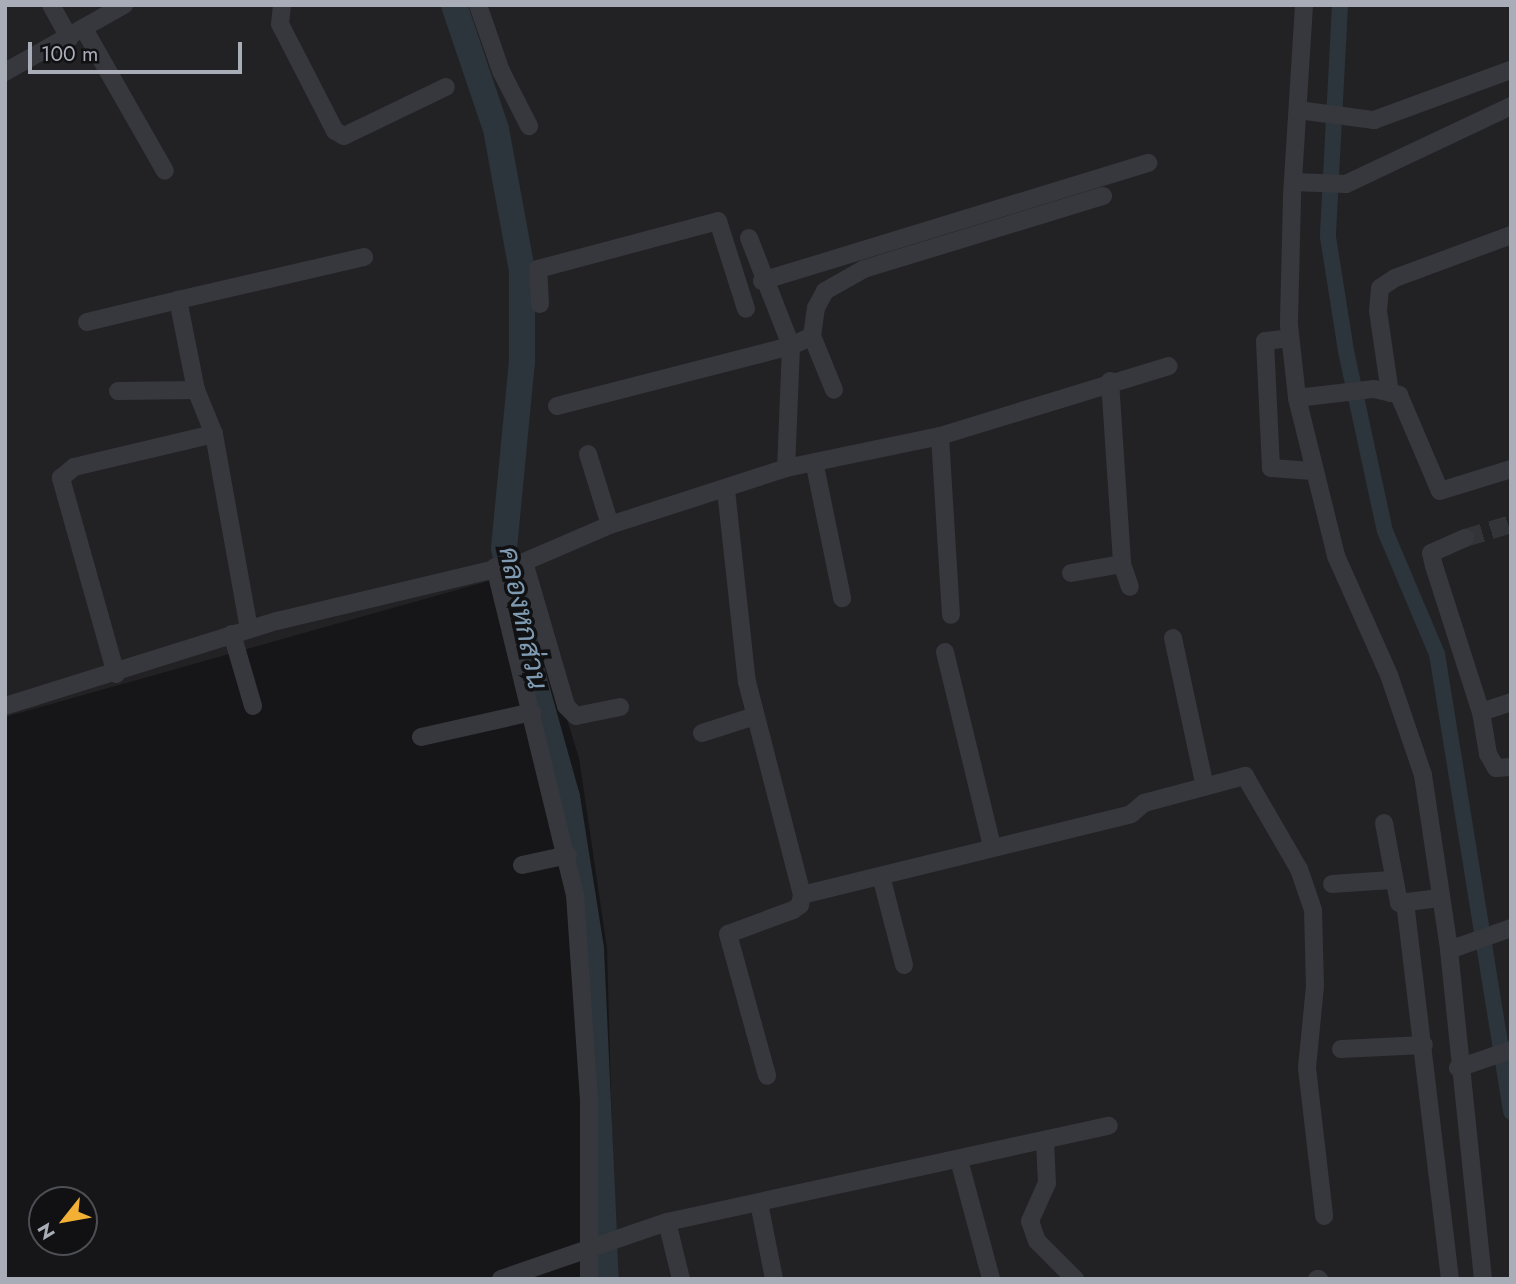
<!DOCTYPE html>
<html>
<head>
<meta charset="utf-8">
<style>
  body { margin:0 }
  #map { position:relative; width:1516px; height:1284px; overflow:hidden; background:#161618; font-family:Jost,Sarabun,sans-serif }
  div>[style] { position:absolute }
  .built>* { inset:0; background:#222225 }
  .canal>* { height:16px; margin:-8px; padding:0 8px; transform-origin:8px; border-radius:8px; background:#2c353c }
  .river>* { height:26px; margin:-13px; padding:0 13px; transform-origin:13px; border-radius:13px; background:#2c353c }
  .minor-tunnel>* { height:18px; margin-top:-9px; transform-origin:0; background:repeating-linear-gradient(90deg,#333438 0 18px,transparent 0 27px) }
  .minor>* { height:18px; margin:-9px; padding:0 9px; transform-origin:9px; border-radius:9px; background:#37383d }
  span { translate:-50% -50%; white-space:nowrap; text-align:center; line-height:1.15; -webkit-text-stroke:7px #111113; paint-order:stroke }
  .water-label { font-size:28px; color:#7f9bb3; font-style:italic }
  .frame { position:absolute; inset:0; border:7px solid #a8adb8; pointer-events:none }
  .north { position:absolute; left:28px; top:1186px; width:70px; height:70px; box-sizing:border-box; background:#111113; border:2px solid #4d4f55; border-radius:50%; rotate:239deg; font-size:19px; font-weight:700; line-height:28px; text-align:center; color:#a8adb8 }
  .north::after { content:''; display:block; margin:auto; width:24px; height:32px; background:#f2b134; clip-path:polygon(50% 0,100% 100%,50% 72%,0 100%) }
  .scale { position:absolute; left:28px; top:42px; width:214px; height:32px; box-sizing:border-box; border:4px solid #a8adb8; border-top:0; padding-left:9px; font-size:21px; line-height:24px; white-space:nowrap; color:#a8adb8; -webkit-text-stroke:5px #111113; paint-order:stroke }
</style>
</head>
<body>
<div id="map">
  <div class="built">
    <i style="clip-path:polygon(5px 5px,1511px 5px,1511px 1279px,616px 1279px,607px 948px,579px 758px,521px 572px,5px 717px)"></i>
  </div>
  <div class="canal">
    <i style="left:1340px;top:5px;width:232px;rotate:93deg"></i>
    <i style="left:1328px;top:237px;width:115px;rotate:81deg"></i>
    <i style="left:1346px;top:351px;width:184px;rotate:77.8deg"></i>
    <i style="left:1385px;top:531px;width:134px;rotate:67.1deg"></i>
    <i style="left:1437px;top:654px;width:464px;rotate:80.8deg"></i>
  </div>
  <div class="river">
    <i style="left:454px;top:5px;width:131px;rotate:71.3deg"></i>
    <i style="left:496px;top:129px;width:143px;rotate:79.6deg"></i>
    <i style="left:522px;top:270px;width:91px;rotate:90deg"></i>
    <i style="left:522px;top:361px;width:188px;rotate:95.5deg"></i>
    <i style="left:504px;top:548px;width:108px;rotate:77.8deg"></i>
    <i style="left:527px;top:654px;width:148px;rotate:74.4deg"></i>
    <i style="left:567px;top:797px;width:154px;rotate:81deg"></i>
    <i style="left:591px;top:949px;width:287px;rotate:87.4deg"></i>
    <i style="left:604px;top:1245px;width:34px;rotate:87deg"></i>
  </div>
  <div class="minor-tunnel">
    <i style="left:1465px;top:538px;width:48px;rotate:-16.9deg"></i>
  </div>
  <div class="minor">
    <i style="left:51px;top:5px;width:38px;rotate:61deg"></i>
    <i style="left:282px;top:5px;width:19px;rotate:96deg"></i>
    <i style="left:280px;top:24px;width:120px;rotate:62.8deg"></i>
    <i style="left:335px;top:131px;width:10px;rotate:29deg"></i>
    <i style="left:344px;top:136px;width:113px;rotate:-25.7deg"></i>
    <i style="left:478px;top:5px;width:70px;rotate:70.8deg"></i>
    <i style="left:501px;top:71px;width:62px;rotate:63deg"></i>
    <i style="left:1304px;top:5px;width:193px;rotate:93.6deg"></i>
    <i style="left:1292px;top:198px;width:127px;rotate:91.4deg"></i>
    <i style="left:1289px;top:325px;width:73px;rotate:83.7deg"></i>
    <i style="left:1297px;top:398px;width:163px;rotate:76.1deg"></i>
    <i style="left:1336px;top:556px;width:130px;rotate:66deg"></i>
    <i style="left:1389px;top:675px;width:106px;rotate:71.2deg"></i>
    <i style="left:1423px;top:775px;width:177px;rotate:81.5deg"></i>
    <i style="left:1449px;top:950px;width:331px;rotate:84.1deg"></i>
    <i style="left:84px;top:29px;width:163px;rotate:60.3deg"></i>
    <i style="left:5px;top:72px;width:137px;rotate:-29.4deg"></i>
    <i style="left:1298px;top:110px;width:77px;rotate:7.5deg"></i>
    <i style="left:1374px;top:120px;width:146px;rotate:-20.1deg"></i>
    <i style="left:1293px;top:182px;width:53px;rotate:2.2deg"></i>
    <i style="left:1346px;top:184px;width:183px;rotate:-25.3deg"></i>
    <i style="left:749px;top:238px;width:116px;rotate:68.7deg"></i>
    <i style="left:791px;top:346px;width:122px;rotate:92.3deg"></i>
    <i style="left:762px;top:281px;width:404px;rotate:-17deg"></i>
    <i style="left:540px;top:304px;width:35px;rotate:-93deg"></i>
    <i style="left:538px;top:269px;width:186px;rotate:-14.9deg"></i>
    <i style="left:718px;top:221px;width:92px;rotate:72.3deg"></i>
    <i style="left:87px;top:322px;width:94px;rotate:-13.6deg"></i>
    <i style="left:812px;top:336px;width:58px;rotate:67.8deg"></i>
    <i style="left:1290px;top:338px;width:25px;rotate:173deg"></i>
    <i style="left:1265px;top:341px;width:127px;rotate:87.3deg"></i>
    <i style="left:1271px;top:468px;width:41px;rotate:4.2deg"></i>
    <i style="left:1110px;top:381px;width:183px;rotate:86.2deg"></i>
    <i style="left:1122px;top:564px;width:24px;rotate:71deg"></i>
    <i style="left:118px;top:391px;width:78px;rotate:-0.7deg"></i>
    <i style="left:1390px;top:393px;width:83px;rotate:-98.3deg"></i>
    <i style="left:1378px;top:311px;width:23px;rotate:-85deg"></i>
    <i style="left:1380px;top:288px;width:18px;rotate:-34deg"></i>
    <i style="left:1395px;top:278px;width:124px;rotate:-20.3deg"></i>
    <i style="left:1297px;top:398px;width:78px;rotate:-6.7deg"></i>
    <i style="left:1374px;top:389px;width:26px;rotate:13deg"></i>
    <i style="left:1399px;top:395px;width:104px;rotate:66.9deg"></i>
    <i style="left:1440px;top:491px;width:74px;rotate:-17.2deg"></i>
    <i style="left:557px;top:406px;width:242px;rotate:-14.4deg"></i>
    <i style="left:791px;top:346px;width:23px;rotate:-25deg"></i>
    <i style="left:812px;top:336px;width:28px;rotate:-82deg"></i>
    <i style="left:816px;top:308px;width:19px;rotate:-62deg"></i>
    <i style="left:825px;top:291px;width:45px;rotate:-29.4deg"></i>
    <i style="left:864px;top:269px;width:250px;rotate:-17deg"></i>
    <i style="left:940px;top:436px;width:179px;rotate:86.5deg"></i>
    <i style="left:588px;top:454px;width:74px;rotate:72.8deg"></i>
    <i style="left:815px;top:466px;width:135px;rotate:78.4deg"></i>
    <i style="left:726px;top:490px;width:193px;rotate:83.8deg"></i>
    <i style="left:747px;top:682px;width:220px;rotate:75.5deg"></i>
    <i style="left:802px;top:895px;width:10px;rotate:101deg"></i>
    <i style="left:800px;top:905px;width:9px;rotate:144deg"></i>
    <i style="left:793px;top:910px;width:69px;rotate:159.7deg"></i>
    <i style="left:728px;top:934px;width:147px;rotate:74.6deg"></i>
    <i style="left:1465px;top:538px;width:37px;rotate:156deg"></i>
    <i style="left:1431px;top:553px;width:13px;rotate:77deg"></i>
    <i style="left:1434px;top:566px;width:153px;rotate:72.2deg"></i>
    <i style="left:1481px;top:712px;width:43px;rotate:80.5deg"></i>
    <i style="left:1488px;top:754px;width:16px;rotate:60deg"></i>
    <i style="left:1496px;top:768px;width:15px;rotate:-4deg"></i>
    <i style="left:524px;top:562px;width:150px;rotate:73.7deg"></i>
    <i style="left:566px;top:706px;width:14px;rotate:45deg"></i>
    <i style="left:576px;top:716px;width:45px;rotate:-11.6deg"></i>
    <i style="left:495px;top:567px;width:338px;rotate:76.3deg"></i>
    <i style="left:575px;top:895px;width:204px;rotate:86.1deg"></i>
    <i style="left:589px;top:1099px;width:180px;rotate:90deg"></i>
    <i style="left:1071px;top:573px;width:52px;rotate:-10deg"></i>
    <i style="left:249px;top:629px;width:198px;rotate:-100.2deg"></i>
    <i style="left:214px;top:434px;width:48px;rotate:-112.2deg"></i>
    <i style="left:196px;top:390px;width:92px;rotate:-101.3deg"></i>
    <i style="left:178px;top:300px;width:191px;rotate:-13deg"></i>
    <i style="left:232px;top:634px;width:75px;rotate:73.7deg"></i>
    <i style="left:1173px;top:638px;width:152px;rotate:77.9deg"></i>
    <i style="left:945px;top:652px;width:201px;rotate:76.4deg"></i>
    <i style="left:116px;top:674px;width:204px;rotate:-105.7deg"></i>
    <i style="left:61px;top:478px;width:17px;rotate:-40deg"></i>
    <i style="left:74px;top:467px;width:144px;rotate:-13.3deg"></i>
    <i style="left:5px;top:706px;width:285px;rotate:-17.4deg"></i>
    <i style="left:277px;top:621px;width:254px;rotate:-13.4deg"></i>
    <i style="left:524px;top:562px;width:94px;rotate:-23.3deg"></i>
    <i style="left:610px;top:525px;width:185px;rotate:-17.9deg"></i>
    <i style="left:786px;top:468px;width:157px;rotate:-11.7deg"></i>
    <i style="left:940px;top:436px;width:239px;rotate:-17deg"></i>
    <i style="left:1481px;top:712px;width:32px;rotate:-18deg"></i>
    <i style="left:702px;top:733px;width:56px;rotate:-17.8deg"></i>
    <i style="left:421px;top:737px;width:114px;rotate:-12.7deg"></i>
    <i style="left:1384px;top:823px;width:81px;rotate:79.4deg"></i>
    <i style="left:1399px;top:903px;width:39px;rotate:-7deg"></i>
    <i style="left:522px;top:865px;width:47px;rotate:-12.3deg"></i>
    <i style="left:881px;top:876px;width:92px;rotate:75.5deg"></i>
    <i style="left:1332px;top:884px;width:59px;rotate:-3.9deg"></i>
    <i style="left:802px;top:895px;width:339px;rotate:-13.8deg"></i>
    <i style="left:1131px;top:814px;width:17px;rotate:-40deg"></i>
    <i style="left:1144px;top:803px;width:105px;rotate:-15deg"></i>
    <i style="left:1245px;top:776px;width:108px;rotate:59.9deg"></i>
    <i style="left:1299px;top:869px;width:43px;rotate:71.1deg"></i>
    <i style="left:1313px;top:910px;width:76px;rotate:88.5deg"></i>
    <i style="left:1315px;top:986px;width:82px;rotate:95.6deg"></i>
    <i style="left:1307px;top:1068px;width:149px;rotate:83.4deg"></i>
    <i style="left:1405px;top:902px;width:380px;rotate:83.2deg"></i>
    <i style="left:1449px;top:950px;width:66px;rotate:-19.5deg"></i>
    <i style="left:1341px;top:1049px;width:83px;rotate:-2.8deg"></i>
    <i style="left:1458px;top:1068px;width:56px;rotate:-18.8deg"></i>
    <i style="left:1045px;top:1141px;width:42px;rotate:87.3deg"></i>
    <i style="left:1047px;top:1183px;width:42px;rotate:114.1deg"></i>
    <i style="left:1030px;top:1221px;width:21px;rotate:71deg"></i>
    <i style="left:1037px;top:1241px;width:54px;rotate:45deg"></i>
    <i style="left:959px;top:1160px;width:123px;rotate:74.9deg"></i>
    <i style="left:759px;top:1203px;width:77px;rotate:78.8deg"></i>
    <i style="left:667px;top:1222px;width:59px;rotate:76.2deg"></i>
    <i style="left:501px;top:1279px;width:176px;rotate:-19deg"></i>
    <i style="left:667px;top:1222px;width:452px;rotate:-12.3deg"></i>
    <i style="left:1317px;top:1279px;width:2px"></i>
  </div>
  <div class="water-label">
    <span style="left:523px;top:618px;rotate:78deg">คลองหกส่วน</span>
  </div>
  <div class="frame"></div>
  <div class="north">N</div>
  <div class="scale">100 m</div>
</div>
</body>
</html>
